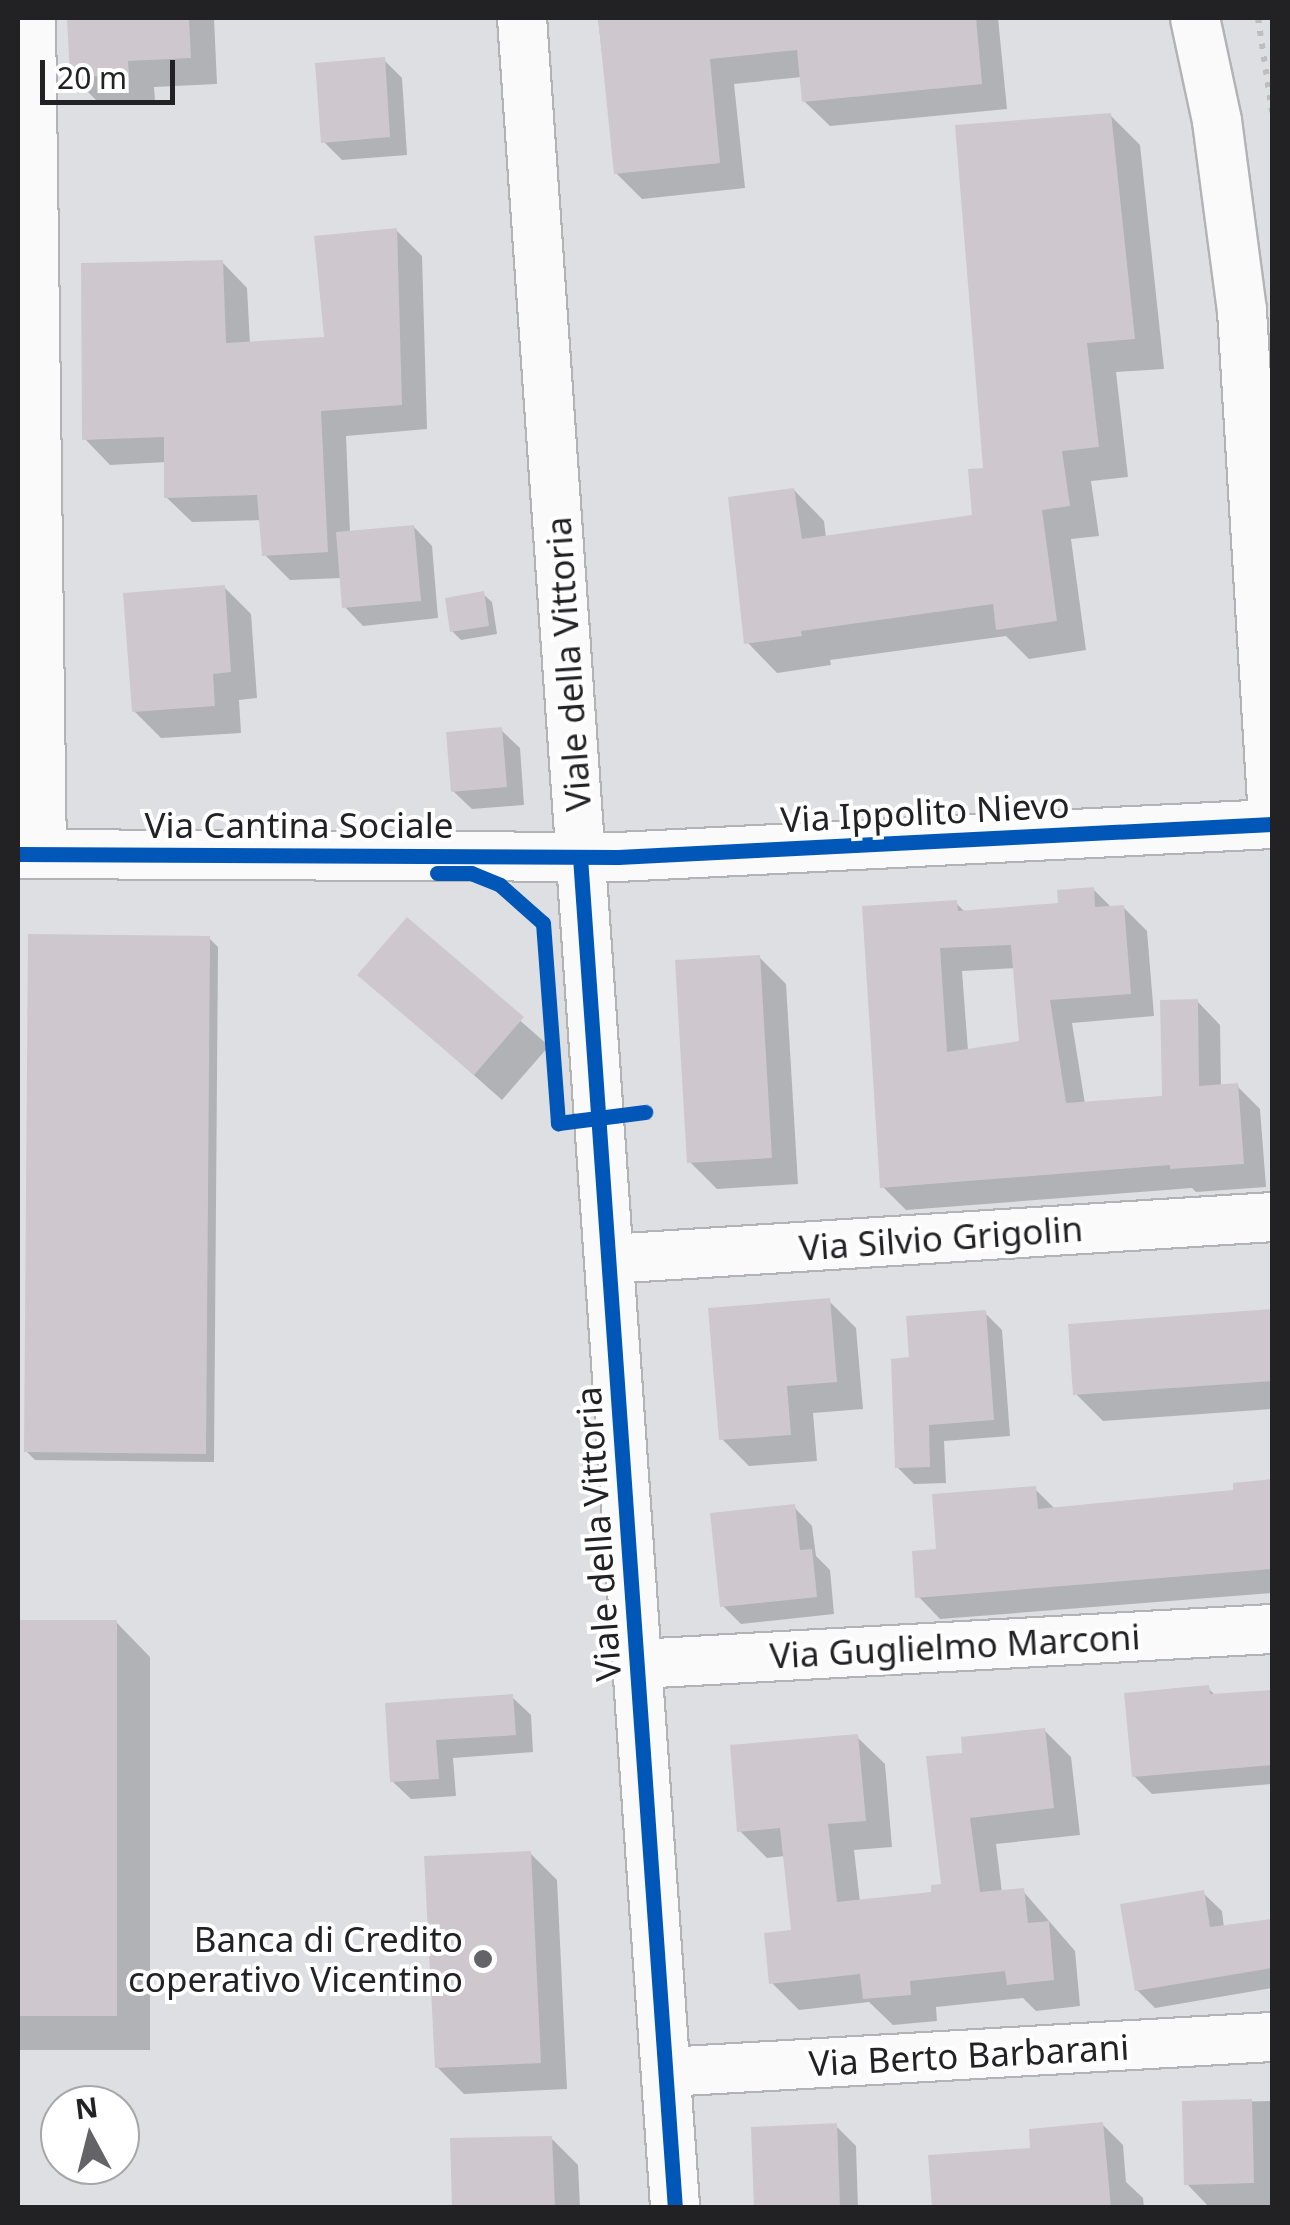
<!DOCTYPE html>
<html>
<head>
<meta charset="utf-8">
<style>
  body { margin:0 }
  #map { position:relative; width:1290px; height:2225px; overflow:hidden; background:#dedfe3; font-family:"Noto Sans",sans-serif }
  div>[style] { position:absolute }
  .shadow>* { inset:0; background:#0003 }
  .building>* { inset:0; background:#cec8ce }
  .path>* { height:6px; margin-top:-3px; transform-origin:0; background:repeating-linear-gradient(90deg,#bebebf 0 5px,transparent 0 13px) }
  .roads { filter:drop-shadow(2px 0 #b3b3b6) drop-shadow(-2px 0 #b3b3b6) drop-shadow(0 2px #b3b3b6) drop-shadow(0 -2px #b3b3b6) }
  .minor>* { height:48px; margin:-24px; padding:0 24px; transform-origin:24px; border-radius:24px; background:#fafafb }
  .cycleway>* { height:15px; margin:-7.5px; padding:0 7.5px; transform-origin:7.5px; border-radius:7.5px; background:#0057b8 }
  .dots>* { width:28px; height:28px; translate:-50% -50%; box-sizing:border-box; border:5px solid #fff; border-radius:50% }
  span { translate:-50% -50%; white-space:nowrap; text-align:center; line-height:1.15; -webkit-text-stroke:8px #fff; paint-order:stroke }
  .street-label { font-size:35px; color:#222225 }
  .poi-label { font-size:35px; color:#222225 }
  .right { translate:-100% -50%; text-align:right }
  .frame { position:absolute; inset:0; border:20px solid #222225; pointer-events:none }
  .north { position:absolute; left:40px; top:2085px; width:100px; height:100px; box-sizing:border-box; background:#fff; border:2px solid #a7a7a8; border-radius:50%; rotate:353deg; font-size:28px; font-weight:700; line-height:40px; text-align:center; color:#222225 }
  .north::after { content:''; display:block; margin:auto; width:35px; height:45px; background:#646468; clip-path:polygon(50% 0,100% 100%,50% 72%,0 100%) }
  .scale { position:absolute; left:40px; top:60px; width:135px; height:45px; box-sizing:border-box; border:5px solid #222225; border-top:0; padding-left:12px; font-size:30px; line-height:35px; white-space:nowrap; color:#222225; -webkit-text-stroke:8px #fff; paint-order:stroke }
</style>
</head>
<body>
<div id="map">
  <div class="shadow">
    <i style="clip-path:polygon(69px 18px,214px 18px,217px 84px,154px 87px,155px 101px,99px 103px,72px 76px)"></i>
    <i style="clip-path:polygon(598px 18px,998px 18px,1007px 109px,830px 126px,804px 101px,802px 77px,734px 84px,745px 188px,642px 199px,616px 173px)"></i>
    <i style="clip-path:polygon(384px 60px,402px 78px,407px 155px,342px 160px,324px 142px)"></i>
    <i style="clip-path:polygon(1110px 115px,1140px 145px,1164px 369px,1116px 372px,1128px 477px,1091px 481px,1099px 536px,1071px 539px,1086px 650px,1029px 659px,1006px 636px,830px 660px,831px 665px,777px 673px,747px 642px,794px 490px,824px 521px,826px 538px,975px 517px,986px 470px)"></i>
    <i style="clip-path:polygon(396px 230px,422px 256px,427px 429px,346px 436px,350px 533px,414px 527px,432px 546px,438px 618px,363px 626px,345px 607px,342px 578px,290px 580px,265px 555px,262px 520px,192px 522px,166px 497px,167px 462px,110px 465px,85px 439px,222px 262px,247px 288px,250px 344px,327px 339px)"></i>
    <i style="clip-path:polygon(224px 587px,251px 614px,257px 698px,239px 700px,241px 733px,161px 738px,134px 711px)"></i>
    <i style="clip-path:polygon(483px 594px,492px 602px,497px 634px,461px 640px,452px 631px)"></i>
    <i style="clip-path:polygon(501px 730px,520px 748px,524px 805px,472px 809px,453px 791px)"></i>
    <i style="clip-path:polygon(evenodd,1093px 889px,1112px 908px,1123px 907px,1147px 931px,1154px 1016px,1072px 1023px,1085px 1104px,1164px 1098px,1197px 1001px,1220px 1025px,1221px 1087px,1237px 1086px,1260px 1109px,1266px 1187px,1196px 1192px,1192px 1188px,906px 1210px,883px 1187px,865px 908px,956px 903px,966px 913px,1061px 905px,1093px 889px,1016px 968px,1022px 1043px,968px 1051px,962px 971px,1016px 968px)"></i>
    <i style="clip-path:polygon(407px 921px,549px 1046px,502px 1100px,361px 975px)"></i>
    <i style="clip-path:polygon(209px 938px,218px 947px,214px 1462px,35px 1460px,26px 1451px)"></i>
    <i style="clip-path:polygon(759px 957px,786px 984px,798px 1184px,717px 1189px,690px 1162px)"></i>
    <i style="clip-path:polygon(829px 1301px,856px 1328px,863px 1409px,813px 1413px,817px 1461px,749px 1466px,722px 1439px)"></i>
    <i style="clip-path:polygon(1272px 1312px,1272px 1409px,1103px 1421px,1076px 1394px,1071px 1326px)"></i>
    <i style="clip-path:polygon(985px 1313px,1002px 1330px,1010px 1436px,944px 1441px,946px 1483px,914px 1484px,897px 1467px,912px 1360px)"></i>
    <i style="clip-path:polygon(1272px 1481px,1272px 1593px,940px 1619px,918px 1596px,938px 1551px,1035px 1489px,1056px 1510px,1236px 1492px,1235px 1485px)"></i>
    <i style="clip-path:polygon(794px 1507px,812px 1526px,816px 1556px,830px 1570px,834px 1614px,741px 1624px,722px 1605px)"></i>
    <i style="clip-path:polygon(116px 1622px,150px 1657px,150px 2050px,18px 2050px,18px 1623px)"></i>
    <i style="clip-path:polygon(1208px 1688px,1216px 1696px,1272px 1692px,1272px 1784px,1152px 1794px,1134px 1776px)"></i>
    <i style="clip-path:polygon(512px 1697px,531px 1715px,533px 1752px,453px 1758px,456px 1796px,411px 1799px,392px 1781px,387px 1705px)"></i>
    <i style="clip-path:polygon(1044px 1730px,1071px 1757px,1080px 1835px,996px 1844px,1002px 1893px,1023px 1891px,1075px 1951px,1080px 2006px,1036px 2011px,1023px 1998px,936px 2007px,937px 2021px,893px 2025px,869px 2002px,799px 2010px,772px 1983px,793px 1933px,785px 1856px,767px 1858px,740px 1831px,857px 1737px,885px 1764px,892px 1847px,854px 1850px,860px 1902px,934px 1894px,944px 1887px,965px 1755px)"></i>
    <i style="clip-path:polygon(530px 1853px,557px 1880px,567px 2089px,464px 2094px,437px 2067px)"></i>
    <i style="clip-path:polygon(1203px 1893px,1222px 1911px,1224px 1928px,1272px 1922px,1272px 1988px,1155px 2008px,1137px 1990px)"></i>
    <i style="clip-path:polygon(1272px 2101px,1272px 2207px,1210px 2208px,1187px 2184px,1184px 2103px)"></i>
    <i style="clip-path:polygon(1102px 2124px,1123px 2145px,1126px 2182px,1143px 2198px,1144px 2208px,934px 2208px,1033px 2150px)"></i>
    <i style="clip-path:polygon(836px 2126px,856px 2146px,858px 2208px,758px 2208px)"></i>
    <i style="clip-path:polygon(551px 2138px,578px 2165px,580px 2208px,454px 2208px)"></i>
  </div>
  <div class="building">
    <i style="clip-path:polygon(67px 18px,189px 18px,191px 58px,128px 61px,129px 75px,70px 77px)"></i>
    <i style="clip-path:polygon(598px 18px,976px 18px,982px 84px,802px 102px,797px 50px,710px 59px,720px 163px,614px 174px)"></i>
    <i style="clip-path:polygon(385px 57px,390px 137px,321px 143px,315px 63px)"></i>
    <i style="clip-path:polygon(1111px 113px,1135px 339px,1087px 343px,1099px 447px,1062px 451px,1070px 506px,1042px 510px,1057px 621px,996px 630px,993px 604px,801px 631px,802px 636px,744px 644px,728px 497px,794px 488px,802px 539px,972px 515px,968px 469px,983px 468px,955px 125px)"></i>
    <i style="clip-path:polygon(397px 228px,402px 405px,321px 411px,328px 552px,262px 556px,257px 495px,164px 498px,164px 437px,82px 440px,81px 263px,223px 260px,226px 343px,324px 337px,314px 236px)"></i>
    <i style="clip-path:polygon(414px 525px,421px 601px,342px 608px,336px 532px)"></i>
    <i style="clip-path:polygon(225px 585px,231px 672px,213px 674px,215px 706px,132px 712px,123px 593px)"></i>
    <i style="clip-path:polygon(484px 591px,489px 626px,450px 632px,445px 598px)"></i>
    <i style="clip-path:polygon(502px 727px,507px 787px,451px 792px,446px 732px)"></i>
    <i style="clip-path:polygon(evenodd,1094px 887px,1095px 907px,1124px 905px,1131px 994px,1050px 1000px,1066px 1103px,1162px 1096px,1160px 1000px,1198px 999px,1199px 1086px,1238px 1083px,1244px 1164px,1170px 1169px,1170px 1165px,880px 1188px,862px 906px,957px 900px,958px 911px,1058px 903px,1057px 890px,1094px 887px,1011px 945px,1019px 1041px,947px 1052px,940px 948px,1011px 945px)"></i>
    <i style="clip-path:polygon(407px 917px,524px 1017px,474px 1075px,357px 975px)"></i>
    <i style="clip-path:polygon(28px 934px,210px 936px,206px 1454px,24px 1452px)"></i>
    <i style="clip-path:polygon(760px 955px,772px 1158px,687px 1163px,675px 960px)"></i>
    <i style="clip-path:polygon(830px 1298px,837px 1382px,787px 1386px,791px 1435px,719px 1440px,708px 1308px)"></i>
    <i style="clip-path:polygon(1272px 1309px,1272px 1381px,1073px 1395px,1068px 1324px)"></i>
    <i style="clip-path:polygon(986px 1310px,994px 1420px,929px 1425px,930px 1467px,895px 1468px,891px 1359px,909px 1357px,906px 1316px)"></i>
    <i style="clip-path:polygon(1272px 1479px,1272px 1569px,915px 1598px,912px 1551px,936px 1549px,932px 1494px,1036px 1486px,1038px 1509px,1233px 1490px,1233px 1483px)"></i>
    <i style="clip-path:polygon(795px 1504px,800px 1550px,812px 1549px,817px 1597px,720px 1607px,710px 1513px)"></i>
    <i style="clip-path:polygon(18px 1620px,117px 1620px,117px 2016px,18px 2016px)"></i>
    <i style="clip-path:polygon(1209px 1685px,1210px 1694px,1272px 1690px,1272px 1765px,1132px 1777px,1124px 1693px)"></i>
    <i style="clip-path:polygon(513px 1694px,516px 1735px,436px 1740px,439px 1779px,390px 1782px,385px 1703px)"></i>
    <i style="clip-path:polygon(1045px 1728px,1054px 1808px,970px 1818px,980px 1892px,1024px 1888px,1028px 1923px,1049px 1921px,1054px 1980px,1007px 1985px,1005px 1971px,910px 1981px,911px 1995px,863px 1999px,860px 1974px,769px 1984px,764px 1933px,791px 1930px,780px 1828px,737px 1832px,730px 1745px,858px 1734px,866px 1821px,828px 1824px,837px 1902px,931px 1892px,931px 1885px,941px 1884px,926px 1756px,962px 1753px,961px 1737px)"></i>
    <i style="clip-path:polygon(531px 1851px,541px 2063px,435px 2068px,424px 1856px)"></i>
    <i style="clip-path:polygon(1204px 1890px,1210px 1927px,1272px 1919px,1272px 1968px,1135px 1991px,1120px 1904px)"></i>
    <i style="clip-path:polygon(1252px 2099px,1254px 2183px,1184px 2185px,1182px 2101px)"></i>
    <i style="clip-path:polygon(1103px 2122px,1111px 2208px,932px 2208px,928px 2155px,1030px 2148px,1029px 2129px)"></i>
    <i style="clip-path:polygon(837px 2123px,840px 2208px,754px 2208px,751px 2127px)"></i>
    <i style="clip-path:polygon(552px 2136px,555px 2208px,452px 2208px,450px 2138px)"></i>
  </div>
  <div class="path">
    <i style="left:1258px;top:18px;width:95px;rotate:81.5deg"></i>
  </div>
  <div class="roads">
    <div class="minor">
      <i style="left:31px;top:18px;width:836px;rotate:89.25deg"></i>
      <i style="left:522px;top:18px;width:2195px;rotate:86deg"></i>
      <i style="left:1195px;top:18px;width:105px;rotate:77.9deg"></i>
      <i style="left:1217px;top:121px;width:192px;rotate:82.5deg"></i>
      <i style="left:1242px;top:311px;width:491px;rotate:86.5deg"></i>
      <i style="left:18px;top:854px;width:600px;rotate:0.29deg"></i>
      <i style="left:618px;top:857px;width:655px;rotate:-2.89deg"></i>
      <i style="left:609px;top:1259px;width:664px;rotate:-3.62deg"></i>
      <i style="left:638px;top:1664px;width:635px;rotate:-3.16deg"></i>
      <i style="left:666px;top:2072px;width:607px;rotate:-3.31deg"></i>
    </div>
  </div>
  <div class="cycleway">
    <i style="left:18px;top:854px;width:600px;rotate:0.29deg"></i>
    <i style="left:618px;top:857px;width:655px;rotate:-2.89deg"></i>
    <i style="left:580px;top:857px;width:1354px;rotate:85.98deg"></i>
    <i style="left:437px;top:873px;width:34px"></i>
    <i style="left:471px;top:873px;width:31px;rotate:22deg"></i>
    <i style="left:500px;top:885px;width:57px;rotate:41.5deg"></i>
    <i style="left:543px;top:923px;width:201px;rotate:85.7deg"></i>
    <i style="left:558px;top:1123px;width:88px;rotate:-7.2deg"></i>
  </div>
  <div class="dots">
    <i style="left:483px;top:1959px;background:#646468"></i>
  </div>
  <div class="street-label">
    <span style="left:568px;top:664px;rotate:-94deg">Viale della Vittoria</span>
    <span style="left:925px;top:812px;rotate:-3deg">Via Ippolito Nievo</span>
    <span style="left:299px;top:825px">Via Cantina Sociale</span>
    <span style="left:941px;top:1238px;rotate:-4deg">Via Silvio Grigolin</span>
    <span style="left:598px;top:1534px;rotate:-94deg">Viale della Vittoria</span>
    <span style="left:955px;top:1646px;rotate:-3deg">Via Guglielmo Marconi</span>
    <span style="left:969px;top:2055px;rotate:-3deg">Via Berto Barbarani</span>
  </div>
  <div class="poi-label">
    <span class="right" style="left:463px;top:1959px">Banca di Credito<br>coperativo Vicentino</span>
  </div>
  <div class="frame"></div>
  <div class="north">N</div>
  <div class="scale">20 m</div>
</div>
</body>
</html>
